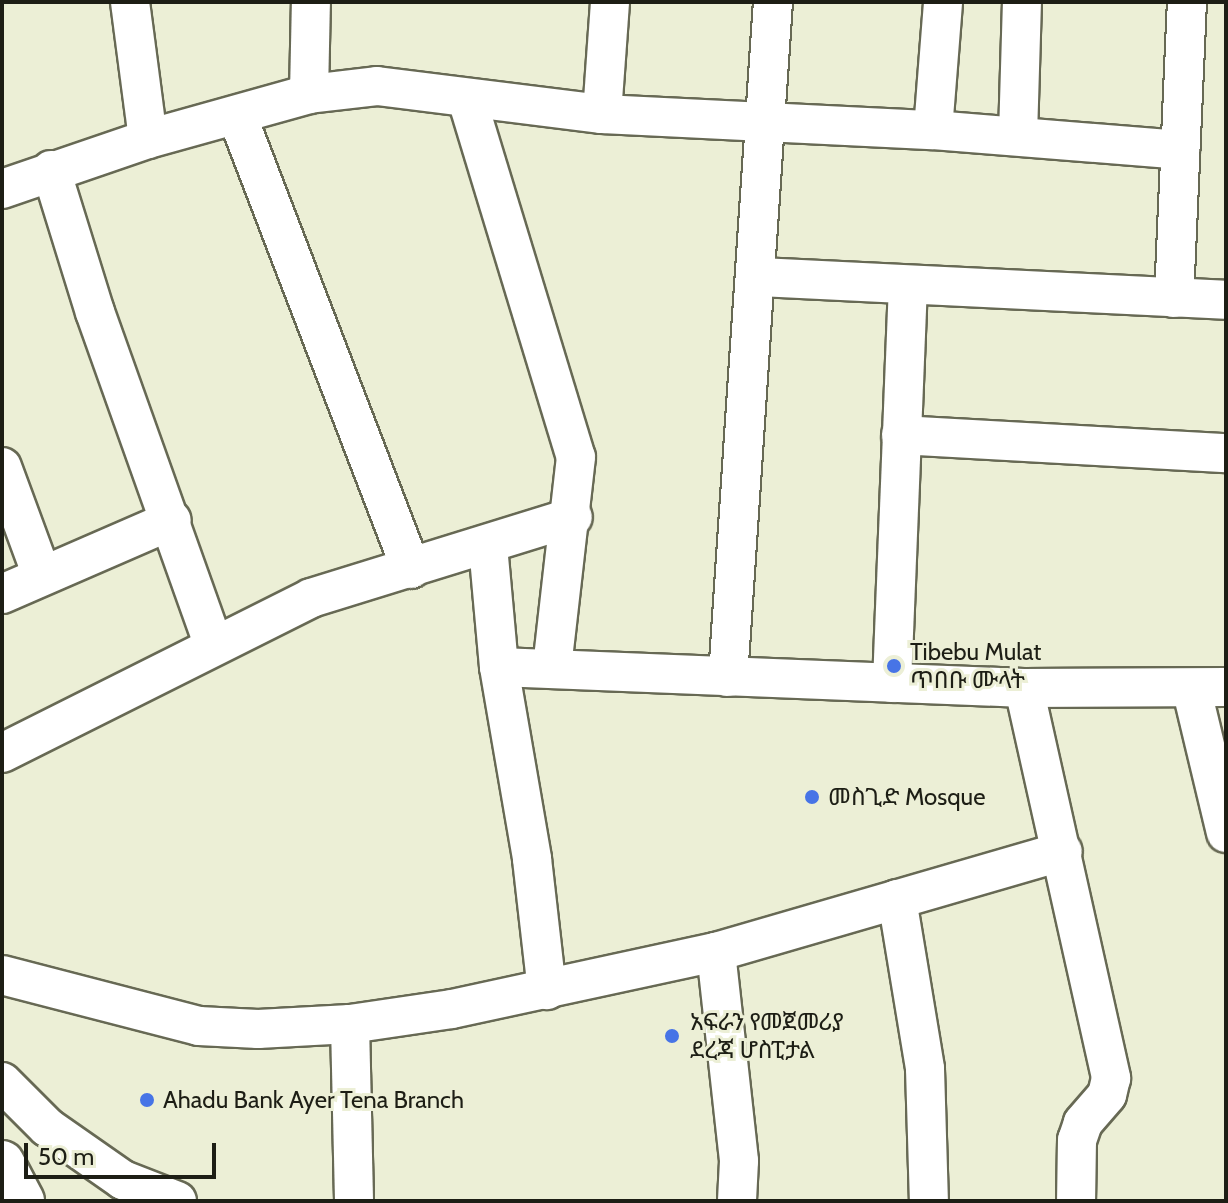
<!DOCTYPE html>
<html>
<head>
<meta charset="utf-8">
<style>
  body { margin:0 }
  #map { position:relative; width:1228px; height:1203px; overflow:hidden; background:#ecefd6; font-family:Cabin,"Noto Sans Ethiopic",sans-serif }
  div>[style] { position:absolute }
  .roads { filter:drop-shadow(2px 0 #676954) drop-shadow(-2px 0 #676954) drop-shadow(0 2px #676954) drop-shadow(0 -2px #676954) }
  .minor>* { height:38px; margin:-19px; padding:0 19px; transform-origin:19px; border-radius:19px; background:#fff }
  .highway>* { height:44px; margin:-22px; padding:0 22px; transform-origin:22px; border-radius:22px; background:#fff }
  .dots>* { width:22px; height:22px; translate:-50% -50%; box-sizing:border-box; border:4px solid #ecefd6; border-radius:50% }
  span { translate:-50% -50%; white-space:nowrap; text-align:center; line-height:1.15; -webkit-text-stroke:6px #ecefd6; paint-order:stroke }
  .poi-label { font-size:24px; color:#1d1e15 }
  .left { translate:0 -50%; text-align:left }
  .frame { position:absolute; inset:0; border:4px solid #1d1e15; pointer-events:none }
  .scale { position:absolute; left:24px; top:1143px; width:192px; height:36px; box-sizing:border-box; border:4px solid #1d1e15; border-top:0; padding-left:10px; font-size:24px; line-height:28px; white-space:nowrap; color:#1d1e15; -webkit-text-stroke:6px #ecefd6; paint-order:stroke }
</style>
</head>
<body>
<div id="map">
  <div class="roads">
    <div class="minor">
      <i style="left:130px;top:2px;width:138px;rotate:82.5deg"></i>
      <i style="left:309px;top:94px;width:92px;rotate:-88.8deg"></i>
      <i style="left:467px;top:99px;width:374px;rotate:73.1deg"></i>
      <i style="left:576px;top:457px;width:213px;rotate:96.5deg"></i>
      <i style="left:602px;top:114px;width:112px;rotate:-85.9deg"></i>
      <i style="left:238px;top:118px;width:483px;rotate:69deg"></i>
      <i style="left:933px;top:130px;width:128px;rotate:-85.5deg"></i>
      <i style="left:1018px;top:136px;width:134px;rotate:-88.3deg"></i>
      <i style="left:51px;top:170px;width:149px;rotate:72.8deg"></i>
      <i style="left:95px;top:312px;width:351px;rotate:70.4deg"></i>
      <i style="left:2px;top:189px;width:154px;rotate:-18.9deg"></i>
      <i style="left:148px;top:139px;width:167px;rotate:-15.6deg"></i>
      <i style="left:309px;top:94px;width:68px;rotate:-6.7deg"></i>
      <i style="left:377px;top:86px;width:227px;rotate:7.1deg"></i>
      <i style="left:602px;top:114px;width:331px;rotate:2.8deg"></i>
      <i style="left:933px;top:130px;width:248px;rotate:4.6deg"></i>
      <i style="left:758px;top:277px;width:469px;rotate:2.8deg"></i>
      <i style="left:1174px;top:298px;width:296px;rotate:-87.5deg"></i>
      <i style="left:901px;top:435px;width:325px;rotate:3.2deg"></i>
      <i style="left:2px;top:467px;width:113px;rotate:69.8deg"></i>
      <i style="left:488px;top:546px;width:121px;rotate:84.8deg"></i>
      <i style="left:499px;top:667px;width:195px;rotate:80.2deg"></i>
      <i style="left:532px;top:859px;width:132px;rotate:83.5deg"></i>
      <i style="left:2px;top:594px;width:185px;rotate:-23.5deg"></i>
      <i style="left:499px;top:667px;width:525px;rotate:2.29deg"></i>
      <i style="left:1024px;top:688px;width:202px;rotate:-0.3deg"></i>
      <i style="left:728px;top:677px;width:676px;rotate:-86.19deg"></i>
      <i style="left:892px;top:683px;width:398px;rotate:-87.7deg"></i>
      <i style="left:1024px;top:688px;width:400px;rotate:77.4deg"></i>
      <i style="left:1111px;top:1078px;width:17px;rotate:103deg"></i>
      <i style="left:1107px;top:1095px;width:37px;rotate:131deg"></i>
      <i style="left:1083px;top:1123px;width:18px;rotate:109deg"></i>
      <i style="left:1077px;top:1140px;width:61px;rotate:90.9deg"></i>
      <i style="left:1192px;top:691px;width:146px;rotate:76.5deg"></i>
      <i style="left:2px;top:753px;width:346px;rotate:-26.6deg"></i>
      <i style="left:311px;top:598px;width:274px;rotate:-17.2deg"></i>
      <i style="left:897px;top:899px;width:172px;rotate:80.6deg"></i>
      <i style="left:925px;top:1069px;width:132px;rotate:88.3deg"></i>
      <i style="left:716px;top:952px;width:210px;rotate:83.7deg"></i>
      <i style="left:739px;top:1161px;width:40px;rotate:92.9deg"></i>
      <i style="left:2px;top:975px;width:203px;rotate:14.5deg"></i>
      <i style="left:199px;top:1026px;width:59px;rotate:2.9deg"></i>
      <i style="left:258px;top:1029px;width:92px;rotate:-3.1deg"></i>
      <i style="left:350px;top:1024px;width:103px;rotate:-8.4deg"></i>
      <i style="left:452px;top:1009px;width:270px;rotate:-12.2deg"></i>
      <i style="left:716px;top:952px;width:361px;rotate:-16.2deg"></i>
      <i style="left:350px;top:1024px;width:177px;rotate:88.7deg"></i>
      <i style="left:2px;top:1082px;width:64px;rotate:45deg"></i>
      <i style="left:47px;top:1127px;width:93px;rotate:34.9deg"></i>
      <i style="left:123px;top:1180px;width:58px;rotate:21.3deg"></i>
    </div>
    <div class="highway">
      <i style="left:2px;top:1163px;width:43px;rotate:62.2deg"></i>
    </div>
  </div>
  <div class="dots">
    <i style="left:894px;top:666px;background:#4774e6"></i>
    <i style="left:812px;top:797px;background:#4774e6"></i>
    <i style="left:672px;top:1036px;background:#4774e6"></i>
    <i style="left:147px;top:1100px;background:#4774e6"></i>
  </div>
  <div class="poi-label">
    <span class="left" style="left:910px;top:666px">Tibebu Mulat<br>ጥበቡ ሙላት</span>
    <span class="left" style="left:828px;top:797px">መስጊድ Mosque</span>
    <span class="left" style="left:690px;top:1036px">አፍራን የመጀመሪያ<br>ደረጃ ሆስፒታል</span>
    <span class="left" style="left:163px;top:1100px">Ahadu Bank Ayer Tena Branch</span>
  </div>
  <div class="frame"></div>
  <div class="scale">50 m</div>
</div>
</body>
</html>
